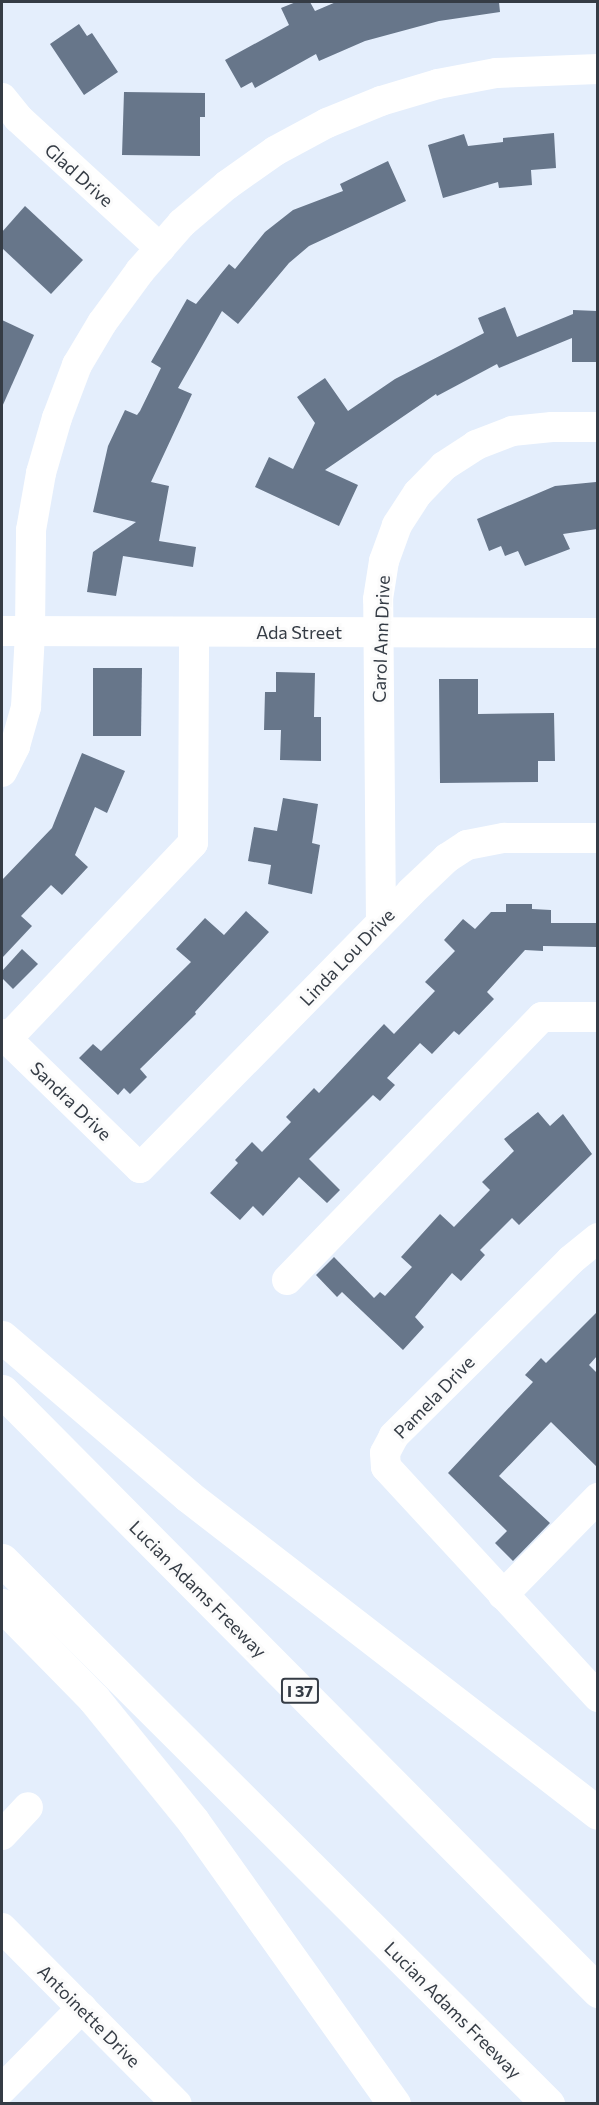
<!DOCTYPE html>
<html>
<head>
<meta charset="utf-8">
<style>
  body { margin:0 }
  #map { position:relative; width:599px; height:2105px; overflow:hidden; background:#e4eefc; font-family:Commissioner,sans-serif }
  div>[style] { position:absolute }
  .building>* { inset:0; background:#67768a }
  .minor>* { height:30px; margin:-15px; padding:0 15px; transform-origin:15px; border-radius:15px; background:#fff }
  .highway>* { height:33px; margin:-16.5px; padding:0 16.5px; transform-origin:16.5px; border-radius:16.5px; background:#fff }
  span { translate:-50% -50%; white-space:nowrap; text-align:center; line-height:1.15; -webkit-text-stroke:6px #fbfbfb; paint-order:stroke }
  .shield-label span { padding:2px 4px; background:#fbfbfb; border:2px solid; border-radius:4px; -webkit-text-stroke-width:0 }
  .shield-label { font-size:16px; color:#353c45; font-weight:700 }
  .street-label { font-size:18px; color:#353c45 }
  .frame { position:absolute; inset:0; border:3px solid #353c45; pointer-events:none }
</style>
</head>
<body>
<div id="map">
  <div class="building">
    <i style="clip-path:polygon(296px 2px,310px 2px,315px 11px,336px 2px,499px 2px,500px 12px,439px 21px,365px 41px,319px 61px,316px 54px,255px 88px,252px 82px,241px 88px,225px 60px,289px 25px,281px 8px)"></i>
    <i style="clip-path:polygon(79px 24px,87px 36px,92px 33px,118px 72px,84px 95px,50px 44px)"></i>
    <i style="clip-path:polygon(124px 92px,205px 93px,205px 117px,200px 117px,200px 156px,122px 155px)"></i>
    <i style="clip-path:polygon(554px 133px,556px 168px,531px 170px,532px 185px,499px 188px,498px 182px,443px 198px,428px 145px,464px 134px,468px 146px,503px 142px,503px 138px)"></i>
    <i style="clip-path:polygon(388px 161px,406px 201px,309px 246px,289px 263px,238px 324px,222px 311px,178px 388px,192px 394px,151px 482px,169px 486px,159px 541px,196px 547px,193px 567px,123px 556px,116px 596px,87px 592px,93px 552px,136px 522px,93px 512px,108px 446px,125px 410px,137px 415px,140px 411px,161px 368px,151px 362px,187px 299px,196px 304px,229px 264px,235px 269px,265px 232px,293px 210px,343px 191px,340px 184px)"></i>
    <i style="clip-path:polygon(25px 206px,83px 260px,51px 294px,2px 248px,2px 232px)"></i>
    <i style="clip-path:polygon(505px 307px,517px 337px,573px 314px,573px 310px,597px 311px,597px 362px,572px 362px,572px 338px,499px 368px,497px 364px,437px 396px,436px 394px,325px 470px,358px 485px,339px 526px,255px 487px,269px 457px,293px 469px,315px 423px,297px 397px,325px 378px,348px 411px,395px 379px,484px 333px,478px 318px)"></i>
    <i style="clip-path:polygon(2px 320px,34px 335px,2px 407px)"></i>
    <i style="clip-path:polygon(596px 482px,597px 529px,563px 534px,570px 549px,525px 566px,518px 551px,505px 556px,501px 546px,489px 551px,477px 519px,555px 486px)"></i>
    <i style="clip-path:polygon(93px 668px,142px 668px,141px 736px,93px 736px)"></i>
    <i style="clip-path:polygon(276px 672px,315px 673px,314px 717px,321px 717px,321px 761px,280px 760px,281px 730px,264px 730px,265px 692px,276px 692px)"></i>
    <i style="clip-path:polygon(439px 679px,478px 679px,478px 714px,554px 713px,555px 761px,538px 761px,538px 782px,440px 783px)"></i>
    <i style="clip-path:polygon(82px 753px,125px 771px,107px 813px,95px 807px,75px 855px,88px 867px,62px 895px,51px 885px,21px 916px,32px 926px,2px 958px,2px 880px,52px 828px)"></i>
    <i style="clip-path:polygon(283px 798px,318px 804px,312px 843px,320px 845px,312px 894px,268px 884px,271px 865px,248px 861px,254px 827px,277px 831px)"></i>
    <i style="clip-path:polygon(506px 904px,532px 904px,532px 909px,551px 910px,551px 923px,597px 923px,597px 947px,543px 946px,543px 951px,525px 950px,487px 992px,494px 999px,459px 1035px,454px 1031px,432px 1054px,420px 1043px,387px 1078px,395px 1085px,380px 1101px,373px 1095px,309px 1159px,340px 1190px,327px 1203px,299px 1177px,263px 1216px,253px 1206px,240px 1220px,210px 1193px,238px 1163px,235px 1160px,252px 1142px,262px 1152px,291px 1122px,286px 1117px,314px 1088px,319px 1093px,384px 1024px,394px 1034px,435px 991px,425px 982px,455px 951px,444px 940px,463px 919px,475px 929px,491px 912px,506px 912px)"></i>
    <i style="clip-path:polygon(246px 911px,269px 932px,195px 1012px,196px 1014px,140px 1069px,147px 1077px,130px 1094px,124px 1088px,118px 1095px,79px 1058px,93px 1044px,101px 1051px,191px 962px,176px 949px,205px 918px,224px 935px)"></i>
    <i style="clip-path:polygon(22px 949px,38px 964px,13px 989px,2px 978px,2px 971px)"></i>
    <i style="clip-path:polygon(538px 1112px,550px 1126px,563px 1114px,592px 1154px,519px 1225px,512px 1218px,480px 1250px,485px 1255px,461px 1281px,452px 1273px,415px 1317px,424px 1327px,403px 1350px,342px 1292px,337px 1297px,316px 1275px,334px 1257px,374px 1298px,380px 1292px,385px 1296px,412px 1267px,401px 1257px,440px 1214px,454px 1227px,490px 1190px,482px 1182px,514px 1151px,504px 1139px)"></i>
    <i style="clip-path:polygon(597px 1312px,597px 1356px,589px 1365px,597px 1373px,597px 1467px,551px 1422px,499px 1476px,550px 1523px,513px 1561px,495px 1543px,507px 1531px,448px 1473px,533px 1382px,525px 1375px,541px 1358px,546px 1363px)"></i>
  </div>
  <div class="minor">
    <i style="left:2px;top:98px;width:26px;rotate:51deg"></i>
    <i style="left:18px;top:118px;width:193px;rotate:42.5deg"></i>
    <i style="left:2px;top:631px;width:596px;rotate:0.19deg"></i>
    <i style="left:2px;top:772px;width:29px;rotate:-63deg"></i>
    <i style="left:15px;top:746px;width:41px;rotate:-74.2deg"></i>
    <i style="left:26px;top:707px;width:75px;rotate:-86.9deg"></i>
    <i style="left:30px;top:632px;width:102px;rotate:-89.4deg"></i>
    <i style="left:31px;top:530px;width:58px;rotate:-80deg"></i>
    <i style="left:41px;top:473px;width:57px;rotate:-73.8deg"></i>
    <i style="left:57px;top:418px;width:57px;rotate:-69.3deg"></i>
    <i style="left:77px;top:365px;width:49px;rotate:-59.2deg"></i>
    <i style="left:102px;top:323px;width:64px;rotate:-53.8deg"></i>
    <i style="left:140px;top:271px;width:64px;rotate:-48.8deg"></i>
    <i style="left:182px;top:223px;width:59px;rotate:-40.2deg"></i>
    <i style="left:227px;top:185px;width:59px;rotate:-35.3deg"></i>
    <i style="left:275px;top:151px;width:59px;rotate:-28.3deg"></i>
    <i style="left:327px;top:123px;width:58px;rotate:-22.2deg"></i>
    <i style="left:381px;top:101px;width:59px;rotate:-16.6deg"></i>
    <i style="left:438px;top:84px;width:59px;rotate:-10.7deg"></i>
    <i style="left:496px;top:73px;width:102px;rotate:-2.2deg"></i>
    <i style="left:381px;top:922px;width:323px;rotate:-90.5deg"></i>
    <i style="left:378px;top:599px;width:38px;rotate:-81deg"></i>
    <i style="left:384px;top:561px;width:38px;rotate:-70deg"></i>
    <i style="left:397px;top:525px;width:38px;rotate:-57deg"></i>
    <i style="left:418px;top:493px;width:37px;rotate:-46deg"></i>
    <i style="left:444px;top:466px;width:38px;rotate:-33deg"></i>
    <i style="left:476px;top:445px;width:39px;rotate:-21deg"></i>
    <i style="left:512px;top:431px;width:40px;rotate:-5.7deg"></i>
    <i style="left:552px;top:427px;width:46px"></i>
    <i style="left:2px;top:1034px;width:192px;rotate:44.2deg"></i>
    <i style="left:140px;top:1168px;width:387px;rotate:-45.5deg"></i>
    <i style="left:411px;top:892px;width:50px;rotate:-43.4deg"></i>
    <i style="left:447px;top:858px;width:24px;rotate:-33deg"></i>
    <i style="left:467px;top:845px;width:38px;rotate:-11deg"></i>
    <i style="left:504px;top:838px;width:94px"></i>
    <i style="left:7px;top:1039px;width:270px;rotate:-46.5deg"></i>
    <i style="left:193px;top:843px;width:211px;rotate:-89.7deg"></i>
    <i style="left:598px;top:1238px;width:35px;rotate:141deg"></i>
    <i style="left:571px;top:1260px;width:250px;rotate:135.2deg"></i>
    <i style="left:394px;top:1436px;width:19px;rotate:118deg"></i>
    <i style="left:385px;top:1453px;width:14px;rotate:86deg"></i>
    <i style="left:386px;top:1467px;width:313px;rotate:47.3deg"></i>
    <i style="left:287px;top:1280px;width:366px;rotate:-45.9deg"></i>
    <i style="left:542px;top:1017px;width:56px"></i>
    <i style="left:503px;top:1595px;width:136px;rotate:-45.6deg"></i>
    <i style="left:2px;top:1835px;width:38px;rotate:-47deg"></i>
    <i style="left:2px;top:1928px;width:248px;rotate:45.2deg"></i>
    <i style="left:2px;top:2089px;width:114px;rotate:-45.4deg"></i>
  </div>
  <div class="highway">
    <i style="left:2px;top:1337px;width:245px;rotate:40.5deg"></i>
    <i style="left:188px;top:1496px;width:518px;rotate:37.71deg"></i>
    <i style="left:2px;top:1391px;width:846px;rotate:45.19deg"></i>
    <i style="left:2px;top:1560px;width:771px;rotate:44.89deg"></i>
    <i style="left:2px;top:1605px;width:132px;rotate:45.6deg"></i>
    <i style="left:94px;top:1699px;width:157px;rotate:50.9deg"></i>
    <i style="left:193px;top:1821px;width:347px;rotate:54.6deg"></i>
  </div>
  <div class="shield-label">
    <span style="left:300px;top:1691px">I 37</span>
  </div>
  <div class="street-label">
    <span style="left:79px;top:175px;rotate:42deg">Glad Drive</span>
    <span style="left:299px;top:632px">Ada Street</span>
    <span style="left:381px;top:639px;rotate:-88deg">Carol Ann Drive</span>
    <span style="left:347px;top:957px;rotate:-46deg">Linda Lou Drive</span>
    <span style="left:71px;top:1101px;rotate:44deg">Sandra Drive</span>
    <span style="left:434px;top:1397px;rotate:-46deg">Pamela Drive</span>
    <span style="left:198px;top:1589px;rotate:45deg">Lucian Adams Freeway</span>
    <span style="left:453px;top:2010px;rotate:45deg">Lucian Adams Freeway</span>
    <span style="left:89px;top:2016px;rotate:45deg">Antoinette Drive</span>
  </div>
  <div class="frame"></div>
</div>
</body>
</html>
